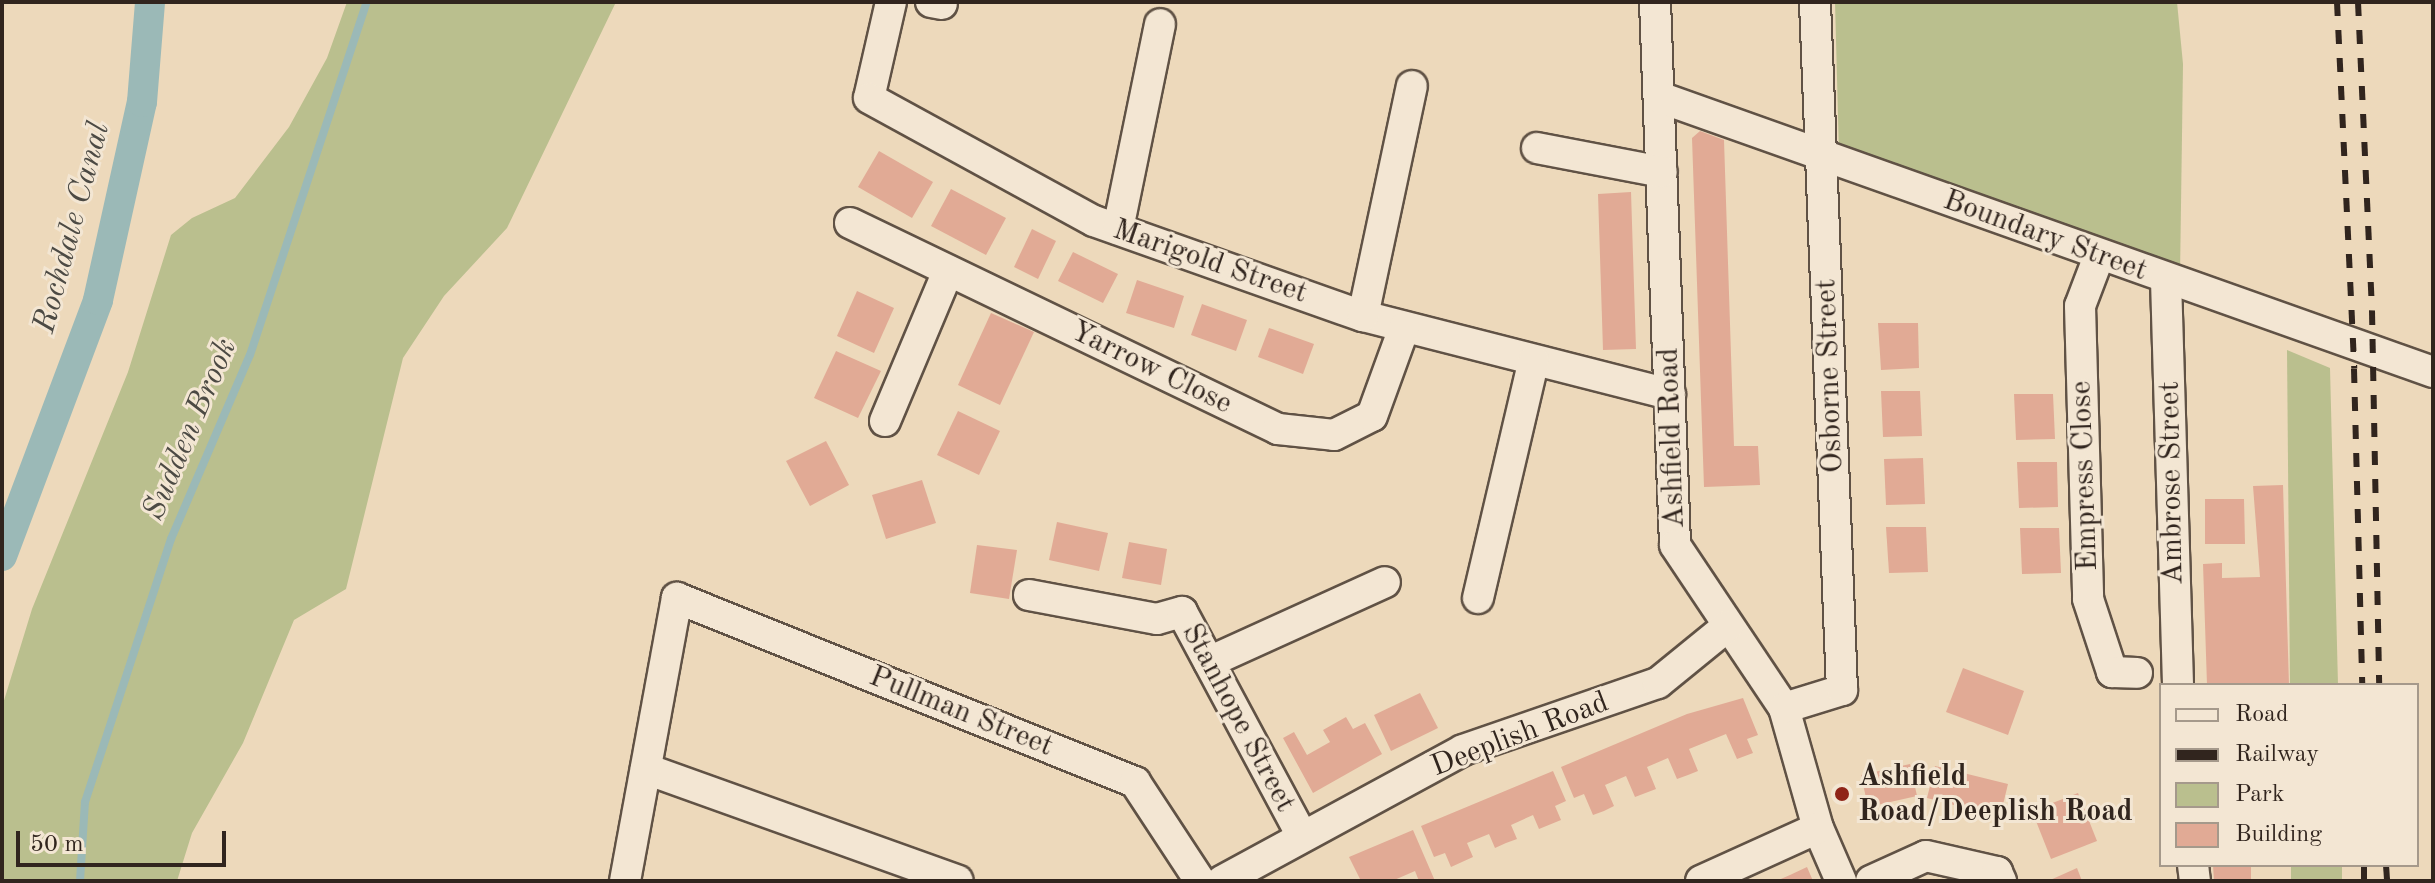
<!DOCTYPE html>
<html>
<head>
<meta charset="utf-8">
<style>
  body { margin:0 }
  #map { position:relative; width:2435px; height:883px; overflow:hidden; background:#edd9bb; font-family:"Old Standard TT",serif }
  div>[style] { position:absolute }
  .green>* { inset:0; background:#babf8e }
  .stream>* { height:8px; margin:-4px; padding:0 4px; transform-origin:4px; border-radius:4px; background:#9bb9b7 }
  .canal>* { height:30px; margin:-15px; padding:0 15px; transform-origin:15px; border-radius:15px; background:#9bb9b7 }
  .building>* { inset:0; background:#e1aa95 }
  .roads { filter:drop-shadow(2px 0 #605245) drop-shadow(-2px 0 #605245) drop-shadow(0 2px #605245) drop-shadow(0 -2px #605245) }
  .minor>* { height:30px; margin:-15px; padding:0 15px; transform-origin:15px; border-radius:15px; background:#f3e6d3 }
  .rail>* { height:6px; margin-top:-3px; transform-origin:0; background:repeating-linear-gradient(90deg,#31251e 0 14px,transparent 0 28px) }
  .dots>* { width:22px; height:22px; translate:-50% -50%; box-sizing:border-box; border:4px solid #f3e6d3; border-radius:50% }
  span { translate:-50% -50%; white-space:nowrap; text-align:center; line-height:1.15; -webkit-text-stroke:6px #f3e6d3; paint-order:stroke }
  .street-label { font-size:30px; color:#31251e }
  .poi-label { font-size:30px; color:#31251e; font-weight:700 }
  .left { translate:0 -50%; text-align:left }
  .water-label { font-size:32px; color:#4c4a44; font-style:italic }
  .frame { position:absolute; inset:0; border:4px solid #31251e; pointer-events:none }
  .legend { position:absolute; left:2159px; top:683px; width:260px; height:184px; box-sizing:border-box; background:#f3e6d3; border:2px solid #a5998b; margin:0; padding:10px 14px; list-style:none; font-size:24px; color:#31251e }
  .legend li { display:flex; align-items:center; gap:16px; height:40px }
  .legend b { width:40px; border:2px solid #a5998b }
  .scale { position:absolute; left:16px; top:831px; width:210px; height:36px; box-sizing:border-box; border:4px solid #31251e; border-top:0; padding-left:10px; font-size:24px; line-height:28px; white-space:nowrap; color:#31251e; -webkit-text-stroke:6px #f3e6d3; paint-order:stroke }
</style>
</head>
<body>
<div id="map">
  <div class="green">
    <i style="clip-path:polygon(347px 2px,616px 2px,507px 228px,444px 296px,403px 358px,346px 589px,294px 620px,243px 743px,192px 833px,177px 881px,2px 881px,2px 707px,32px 609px,128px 372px,171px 235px,192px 218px,235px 198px,289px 127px,327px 58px)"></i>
    <i style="clip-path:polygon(1835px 2px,2177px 2px,2183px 64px,2180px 276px,1839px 154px)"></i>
    <i style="clip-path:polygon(2287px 350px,2330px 368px,2338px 685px,2290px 685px)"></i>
    <i style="clip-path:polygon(2291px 865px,2342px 865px,2342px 881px,2291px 881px)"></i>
  </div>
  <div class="stream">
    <i style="left:80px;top:881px;width:79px;rotate:-86.4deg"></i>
    <i style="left:85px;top:802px;width:277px;rotate:-71.9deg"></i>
    <i style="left:171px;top:539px;width:200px;rotate:-66.8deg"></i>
    <i style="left:250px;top:355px;width:372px;rotate:-71.7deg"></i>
  </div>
  <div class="canal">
    <i style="left:2px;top:556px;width:273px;rotate:-69.4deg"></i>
    <i style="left:98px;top:300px;width:203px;rotate:-77.5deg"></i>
    <i style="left:142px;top:102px;width:100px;rotate:-85.4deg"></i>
  </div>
  <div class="building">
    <i style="clip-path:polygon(1700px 131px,1724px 140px,1734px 446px,1758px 446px,1760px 485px,1704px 487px,1692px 138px)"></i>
    <i style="clip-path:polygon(879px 151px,933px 182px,912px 218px,858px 187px)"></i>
    <i style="clip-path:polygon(951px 189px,1006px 218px,986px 255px,931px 226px)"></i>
    <i style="clip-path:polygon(1631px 192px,1636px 349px,1603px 350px,1598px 194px)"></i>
    <i style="clip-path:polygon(1032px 229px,1056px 241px,1038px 279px,1014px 267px)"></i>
    <i style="clip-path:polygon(1073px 252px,1118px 274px,1103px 303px,1058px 281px)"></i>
    <i style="clip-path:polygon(1137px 280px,1184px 296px,1174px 328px,1126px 313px)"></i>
    <i style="clip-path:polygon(857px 291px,894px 308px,874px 353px,837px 336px)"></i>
    <i style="clip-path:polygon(1202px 304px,1247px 320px,1236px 351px,1191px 335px)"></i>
    <i style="clip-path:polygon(991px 313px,1034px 332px,1000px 405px,958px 385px)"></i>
    <i style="clip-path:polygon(1878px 323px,1918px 323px,1919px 368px,1881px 370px)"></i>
    <i style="clip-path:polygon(1269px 328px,1314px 344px,1303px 374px,1258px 357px)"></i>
    <i style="clip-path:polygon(836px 351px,881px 371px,858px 418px,814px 398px)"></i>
    <i style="clip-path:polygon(1881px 391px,1920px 391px,1922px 436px,1883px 437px)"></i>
    <i style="clip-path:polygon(2014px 394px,2053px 394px,2055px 439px,2016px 440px)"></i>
    <i style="clip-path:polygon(958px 411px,1000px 431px,979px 475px,937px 455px)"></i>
    <i style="clip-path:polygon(826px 441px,849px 485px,810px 506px,786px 461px)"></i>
    <i style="clip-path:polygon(1923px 458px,1925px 504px,1886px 505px,1884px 459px)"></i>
    <i style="clip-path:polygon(2017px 462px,2057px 462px,2058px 507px,2019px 508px)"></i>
    <i style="clip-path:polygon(922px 480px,936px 523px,886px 539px,872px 495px)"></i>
    <i style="clip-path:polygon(2283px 485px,2289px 685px,2207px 685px,2203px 564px,2222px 563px,2222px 578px,2260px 577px,2253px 486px)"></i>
    <i style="clip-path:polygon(2205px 499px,2244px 499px,2245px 544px,2205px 544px)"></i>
    <i style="clip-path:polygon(1057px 522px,1108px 533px,1099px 571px,1049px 560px)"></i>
    <i style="clip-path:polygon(1886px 527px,1926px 527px,1928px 572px,1889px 573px)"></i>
    <i style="clip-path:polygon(2020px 528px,2059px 528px,2061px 573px,2022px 574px)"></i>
    <i style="clip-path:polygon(1129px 542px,1167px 549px,1161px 585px,1122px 578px)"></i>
    <i style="clip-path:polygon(977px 545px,1017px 550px,1009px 599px,970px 593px)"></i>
    <i style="clip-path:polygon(1963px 668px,2024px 691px,2008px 735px,1946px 712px)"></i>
    <i style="clip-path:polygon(1420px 693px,1438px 728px,1391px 751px,1374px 715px)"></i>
    <i style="clip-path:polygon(1743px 698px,1758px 735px,1747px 739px,1753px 753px,1737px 759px,1726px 734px,1689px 749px,1698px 771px,1688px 775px,1677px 779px,1668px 758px,1647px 767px,1656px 789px,1635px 797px,1626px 776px,1605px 785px,1614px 806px,1604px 811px,1593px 815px,1584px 794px,1574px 798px,1561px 767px,1687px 714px)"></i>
    <i style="clip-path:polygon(1346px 717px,1353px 729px,1365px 723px,1382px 754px,1313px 793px,1283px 738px,1294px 732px,1307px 755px,1330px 742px,1323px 730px)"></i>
    <i style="clip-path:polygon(1910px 764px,1917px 796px,1868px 807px,1861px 775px)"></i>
    <i style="clip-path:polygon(1935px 766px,2008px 784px,2000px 817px,1927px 798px)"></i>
    <i style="clip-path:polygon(1553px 771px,1566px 801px,1555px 806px,1561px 820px,1539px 829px,1533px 815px,1511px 825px,1517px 839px,1506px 843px,1495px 848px,1489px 834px,1467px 843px,1473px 857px,1451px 867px,1445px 853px,1434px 857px,1421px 826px)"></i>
    <i style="clip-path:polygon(2078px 793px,2097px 841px,2051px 859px,2032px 811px)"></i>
    <i style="clip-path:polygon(1413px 830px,1435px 881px,1419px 881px,1415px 871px,1392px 881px,1361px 881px,1349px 857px)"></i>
    <i style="clip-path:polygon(2213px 865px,2251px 865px,2251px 881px,2214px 881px)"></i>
    <i style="clip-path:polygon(1807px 867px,1813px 881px,1776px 881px,1790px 875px)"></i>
    <i style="clip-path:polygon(2077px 868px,2082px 881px,2048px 881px)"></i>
  </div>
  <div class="roads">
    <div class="minor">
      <i style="left:891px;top:2px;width:98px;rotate:102.9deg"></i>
      <i style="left:869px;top:98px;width:256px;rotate:28.7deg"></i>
      <i style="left:1094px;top:221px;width:285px;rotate:19.5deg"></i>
      <i style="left:1363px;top:316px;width:317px;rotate:14.3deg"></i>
      <i style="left:931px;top:2px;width:11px;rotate:10deg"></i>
      <i style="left:1655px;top:2px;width:543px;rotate:87.89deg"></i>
      <i style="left:1675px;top:545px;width:196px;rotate:56.2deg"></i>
      <i style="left:1784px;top:708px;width:125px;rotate:74.2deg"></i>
      <i style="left:1818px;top:828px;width:58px;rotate:66.5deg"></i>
      <i style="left:1659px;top:97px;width:821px;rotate:19.56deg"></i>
      <i style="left:1537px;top:148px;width:127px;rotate:10.9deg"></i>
      <i style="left:850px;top:223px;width:475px;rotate:25.7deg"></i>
      <i style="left:1278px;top:429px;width:56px;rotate:6.1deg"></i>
      <i style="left:1334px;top:435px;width:42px;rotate:-26.6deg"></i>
      <i style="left:1372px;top:416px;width:94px;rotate:-70deg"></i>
      <i style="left:1118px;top:229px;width:209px;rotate:-78.4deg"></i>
      <i style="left:2099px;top:256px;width:53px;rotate:110.8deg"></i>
      <i style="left:2080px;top:306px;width:293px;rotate:88.4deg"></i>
      <i style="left:2088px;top:599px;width:77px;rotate:71.8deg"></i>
      <i style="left:2112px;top:672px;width:25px;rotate:2deg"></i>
      <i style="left:2166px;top:280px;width:405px;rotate:88.3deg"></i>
      <i style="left:1363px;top:316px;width:235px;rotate:-78deg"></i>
      <i style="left:885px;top:421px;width:163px;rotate:-67.2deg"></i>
      <i style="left:1029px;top:595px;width:130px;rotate:10.6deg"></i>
      <i style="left:1157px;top:619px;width:26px;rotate:-16deg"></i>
      <i style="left:1182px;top:612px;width:252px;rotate:61.8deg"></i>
      <i style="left:1478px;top:598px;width:244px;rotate:-76.8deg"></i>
      <i style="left:1209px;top:662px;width:193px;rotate:-24.4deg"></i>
      <i style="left:1784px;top:708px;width:61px;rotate:-17.2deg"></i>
      <i style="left:1842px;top:690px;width:689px;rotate:-92.25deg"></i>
      <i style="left:646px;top:769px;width:331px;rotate:19.7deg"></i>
      <i style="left:2193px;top:865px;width:16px;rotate:83deg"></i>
      <i style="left:625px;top:881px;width:288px;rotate:-79.6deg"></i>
      <i style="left:677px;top:598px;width:494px;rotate:21.9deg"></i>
      <i style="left:1135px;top:782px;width:118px;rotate:56.7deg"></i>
      <i style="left:1222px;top:881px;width:274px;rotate:-28.5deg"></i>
      <i style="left:1463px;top:750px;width:206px;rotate:-19deg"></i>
      <i style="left:1658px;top:683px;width:90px;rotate:-39.2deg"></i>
      <i style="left:1701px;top:881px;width:128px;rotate:-24.4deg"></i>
      <i style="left:1871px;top:881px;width:60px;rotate:-24.4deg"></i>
      <i style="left:1926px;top:856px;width:73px;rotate:12.7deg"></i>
      <i style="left:1997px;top:872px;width:10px;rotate:66deg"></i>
    </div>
  </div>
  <div class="rail">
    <i style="left:2337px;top:2px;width:367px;rotate:87.3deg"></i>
    <i style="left:2354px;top:369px;width:316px;rotate:88.5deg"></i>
    <i style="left:2358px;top:2px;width:309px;rotate:87.4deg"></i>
    <i style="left:2372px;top:311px;width:374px;rotate:88.9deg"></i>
    <i style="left:2364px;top:865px;width:16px;rotate:90deg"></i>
    <i style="left:2386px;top:865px;width:16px;rotate:86deg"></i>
  </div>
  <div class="dots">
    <i style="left:1842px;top:794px;background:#8f2418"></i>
  </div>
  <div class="street-label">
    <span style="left:2045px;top:236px;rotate:20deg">Boundary Street</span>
    <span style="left:1210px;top:262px;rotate:19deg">Marigold Street</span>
    <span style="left:1151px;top:368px;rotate:26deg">Yarrow Close</span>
    <span style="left:1830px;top:376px;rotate:-92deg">Osborne Street</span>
    <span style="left:1672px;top:438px;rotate:-92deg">Ashfield Road</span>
    <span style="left:2085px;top:476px;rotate:-92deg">Empress Close</span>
    <span style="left:2172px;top:483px;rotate:-91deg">Ambrose Street</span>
    <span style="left:961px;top:712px;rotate:22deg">Pullman Street</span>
    <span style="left:1238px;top:718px;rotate:62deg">Stanhope Street</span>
    <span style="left:1520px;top:735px;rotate:-21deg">Deeplish Road</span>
  </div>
  <div class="poi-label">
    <span class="left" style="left:1858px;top:794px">Ashfield<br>Road/Deeplish Road</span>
  </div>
  <div class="water-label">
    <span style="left:73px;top:228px;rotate:-75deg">Rochdale Canal</span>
    <span style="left:191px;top:430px;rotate:-67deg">Sudden Brook</span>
  </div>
  <div class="frame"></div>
  <ul class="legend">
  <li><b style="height:10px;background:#f3e6d3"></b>Road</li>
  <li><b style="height:10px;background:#31251e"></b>Railway</li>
  <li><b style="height:22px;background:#babf8e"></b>Park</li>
  <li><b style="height:22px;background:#e1aa95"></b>Building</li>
  </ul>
  <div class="scale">50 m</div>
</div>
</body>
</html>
